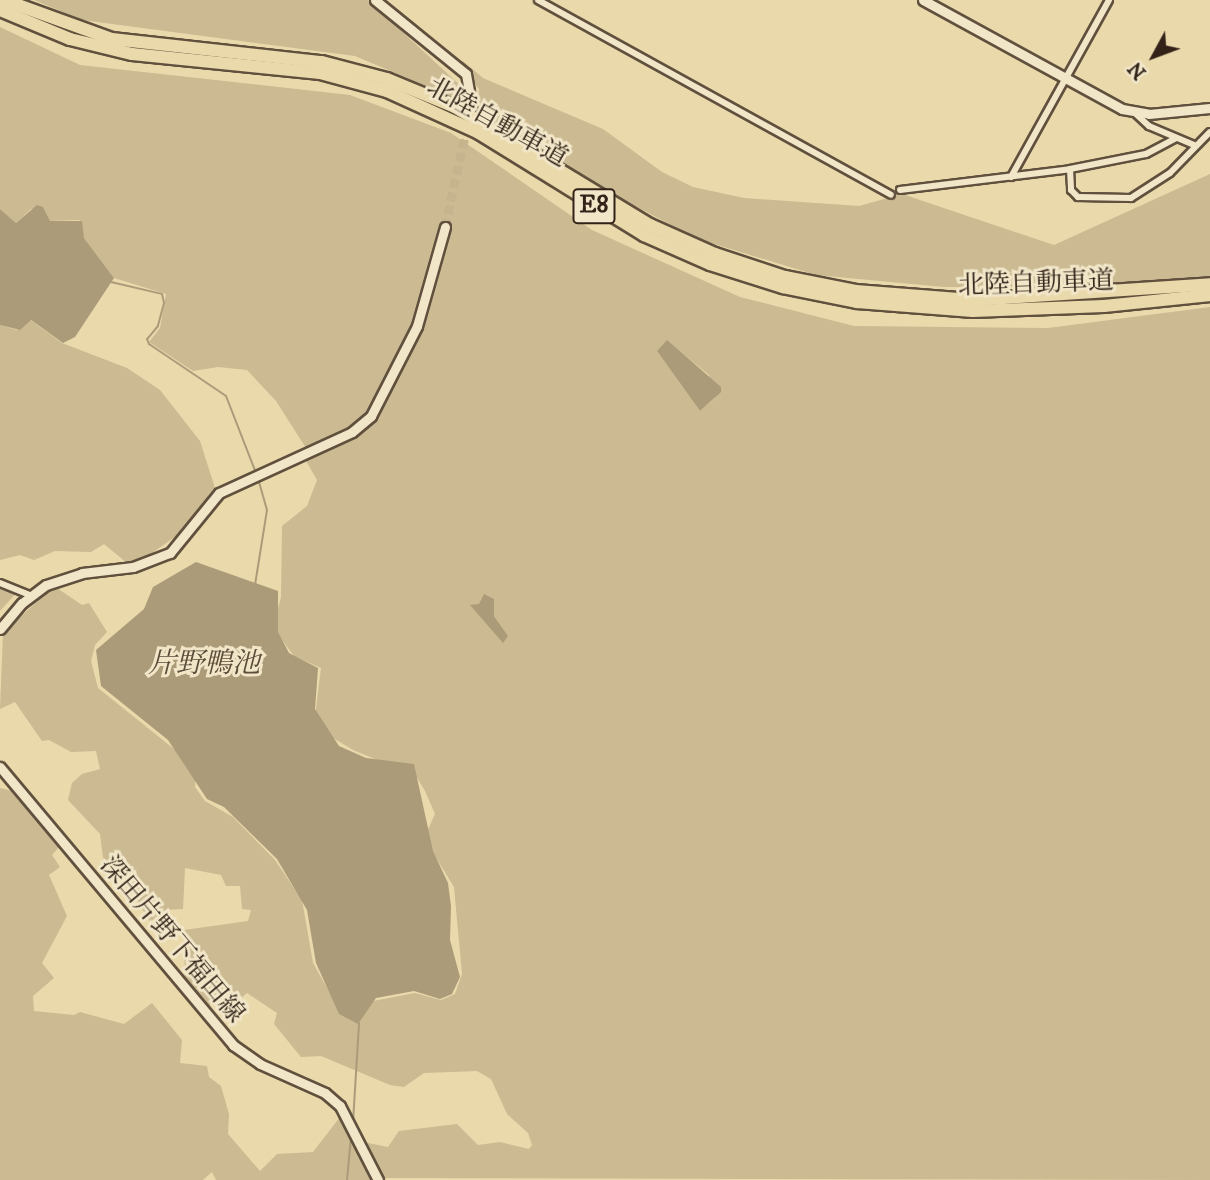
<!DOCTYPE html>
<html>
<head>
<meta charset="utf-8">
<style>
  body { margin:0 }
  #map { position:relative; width:1210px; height:1180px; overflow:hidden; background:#ead9ab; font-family:"IM FELL DW Pica","Noto Serif JP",serif }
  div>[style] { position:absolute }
  .green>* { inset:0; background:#cbba92 }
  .water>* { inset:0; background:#ab9b79 }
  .stream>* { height:2px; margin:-1px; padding:0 1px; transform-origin:1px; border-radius:1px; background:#ab9b79 }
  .secondary-tunnel>* { height:9px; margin-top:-4.5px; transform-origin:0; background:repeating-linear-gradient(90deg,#c5b48e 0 9px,transparent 0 13.5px) }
  .roads { filter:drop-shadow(2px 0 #60503d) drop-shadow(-2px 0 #60503d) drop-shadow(0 2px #60503d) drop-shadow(0 -2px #60503d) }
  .minor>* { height:6px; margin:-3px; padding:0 3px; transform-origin:3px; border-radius:3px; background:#f1e6c8 }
  .secondary>* { height:9px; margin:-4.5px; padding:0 4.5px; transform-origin:4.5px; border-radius:4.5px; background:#f1e6c8 }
  .motorway>* { height:12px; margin:-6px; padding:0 6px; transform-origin:6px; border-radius:6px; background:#ead9ab }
  span { translate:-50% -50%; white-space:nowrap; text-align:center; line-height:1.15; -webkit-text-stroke:6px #f1e6c8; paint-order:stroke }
  .shield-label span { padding:2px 5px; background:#f1e6c8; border:2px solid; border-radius:5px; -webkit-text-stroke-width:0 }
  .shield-label { font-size:24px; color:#322218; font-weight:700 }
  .street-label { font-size:26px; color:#322218 }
  .water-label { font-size:28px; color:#5c4c3a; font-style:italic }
  .north { position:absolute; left:1119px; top:21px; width:70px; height:70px; -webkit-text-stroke:5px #f1e6c8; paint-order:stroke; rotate:229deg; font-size:19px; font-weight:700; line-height:28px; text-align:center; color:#322218 }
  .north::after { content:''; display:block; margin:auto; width:24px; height:32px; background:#322218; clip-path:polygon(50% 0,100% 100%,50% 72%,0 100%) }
</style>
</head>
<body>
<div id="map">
  <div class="green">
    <i style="clip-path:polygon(34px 0,368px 0,463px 88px,457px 99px,355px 56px,82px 20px)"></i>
    <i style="clip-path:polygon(evenodd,0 27px,80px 65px,350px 95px,451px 133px,592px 230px,740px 297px,854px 326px,1048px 328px,1210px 307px,1210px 1180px,383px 1178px,363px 1142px,388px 1147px,399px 1131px,457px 1124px,478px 1145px,500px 1142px,529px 1149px,532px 1145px,528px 1133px,507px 1114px,491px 1079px,477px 1071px,424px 1073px,404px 1087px,390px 1085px,321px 1056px,301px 1057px,274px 1024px,277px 1013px,247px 993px,226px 1011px,212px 1002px,206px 1010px,185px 985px,184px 930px,248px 921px,251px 910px,242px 909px,240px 886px,226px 886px,221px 875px,185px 868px,183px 909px,165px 910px,150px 922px,119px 870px,103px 858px,100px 834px,68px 800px,72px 783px,82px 774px,100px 769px,96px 751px,71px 752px,49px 740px,42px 741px,15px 702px,0 709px,3px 633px,54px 586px,82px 605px,89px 603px,107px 632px,95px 645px,91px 661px,98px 688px,184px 757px,196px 770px,195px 787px,205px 801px,233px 817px,275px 860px,302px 900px,313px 963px,334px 1000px,368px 1002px,415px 993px,441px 1000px,455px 994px,462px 974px,454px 887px,424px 838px,435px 814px,425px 791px,416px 776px,353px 750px,325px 733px,315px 717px,321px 668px,294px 656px,273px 628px,281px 597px,282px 526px,307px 506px,317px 480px,305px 459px,306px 448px,276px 401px,247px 370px,218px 367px,193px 371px,149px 342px,160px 328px,166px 294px,114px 278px,84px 238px,80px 220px,49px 221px,44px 210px,31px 209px,16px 223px,0 209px,0 27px,667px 341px,709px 375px,715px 398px,700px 411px,657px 351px,667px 341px,0 27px,471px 605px,479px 605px,494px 616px,508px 636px,471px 605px)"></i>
    <i style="clip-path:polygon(463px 61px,483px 78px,603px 129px,662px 172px,693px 187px,744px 198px,859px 206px,902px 194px,1054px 245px,1210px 174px,1210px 277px,1089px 287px,944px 287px,816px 275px,698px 239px,601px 188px,477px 111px,479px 89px,460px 65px)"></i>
    <i style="clip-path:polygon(29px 319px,62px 343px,127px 368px,160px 390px,200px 441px,215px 488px,186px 529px,145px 558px,127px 563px,104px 544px,91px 552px,55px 551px,34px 560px,20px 555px,0 560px,0 325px,17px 330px)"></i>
    <i style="clip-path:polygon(0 586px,19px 590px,0 611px)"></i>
    <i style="clip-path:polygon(0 788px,16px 792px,60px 846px,52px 855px,60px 867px,49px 875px,67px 916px,42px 963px,54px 978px,33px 996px,34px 1011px,74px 1015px,80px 1012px,124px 1024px,152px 1003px,182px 1040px,180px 1063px,207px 1066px,209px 1077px,221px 1086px,229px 1114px,228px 1134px,260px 1171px,277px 1154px,313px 1152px,340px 1117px,374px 1180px,216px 1180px,212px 1172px,203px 1180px,0 1180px)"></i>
  </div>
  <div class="water">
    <i style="clip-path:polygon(37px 205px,43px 207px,50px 221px,82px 221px,84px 238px,114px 278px,75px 337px,63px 343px,31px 320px,20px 330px,0 325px,0 209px,16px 223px)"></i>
    <i style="clip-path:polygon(667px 340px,721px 387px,721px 392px,700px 411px,657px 351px)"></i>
    <i style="clip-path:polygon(196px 562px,278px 591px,278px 632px,289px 653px,318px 668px,315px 709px,339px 746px,366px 758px,414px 764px,433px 851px,448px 883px,451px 906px,450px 940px,460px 977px,452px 994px,440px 999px,414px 991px,376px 998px,358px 1024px,339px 1014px,316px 963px,307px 910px,277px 859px,224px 807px,207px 799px,168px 740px,101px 686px,96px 650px,144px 609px,153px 587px)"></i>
    <i style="clip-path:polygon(484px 594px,494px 599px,494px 616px,508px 636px,503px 643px,470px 605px,479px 604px)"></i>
  </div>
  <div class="stream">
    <i style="left:111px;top:282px;width:52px;rotate:13.2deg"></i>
    <i style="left:162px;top:294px;width:9px;rotate:77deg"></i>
    <i style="left:164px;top:303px;width:24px;rotate:105deg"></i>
    <i style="left:158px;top:326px;width:17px;rotate:130deg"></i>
    <i style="left:147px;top:339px;width:5px;rotate:68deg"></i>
    <i style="left:149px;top:344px;width:93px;rotate:34deg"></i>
    <i style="left:226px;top:396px;width:83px;rotate:68.7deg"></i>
    <i style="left:255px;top:585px;width:76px;rotate:-80.9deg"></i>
    <i style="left:267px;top:510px;width:33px;rotate:-106deg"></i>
    <i style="left:353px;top:1122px;width:99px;rotate:-86.5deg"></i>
    <i style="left:347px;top:1180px;width:42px;rotate:-84.6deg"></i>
  </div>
  <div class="secondary-tunnel">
    <i style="left:445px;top:227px;width:107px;rotate:-77.6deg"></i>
  </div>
  <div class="roads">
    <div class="minor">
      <i style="left:538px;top:0;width:403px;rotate:28.9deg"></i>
      <i style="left:1135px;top:113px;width:19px;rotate:43deg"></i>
      <i style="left:1149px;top:126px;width:49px;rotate:22.9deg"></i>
      <i style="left:1070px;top:169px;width:21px;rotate:87deg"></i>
      <i style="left:1071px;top:190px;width:10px;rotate:45deg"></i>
      <i style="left:1078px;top:197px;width:53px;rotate:1.1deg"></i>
      <i style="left:1131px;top:198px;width:46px;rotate:-32.7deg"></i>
      <i style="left:1170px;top:173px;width:57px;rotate:-45.7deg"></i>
      <i style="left:1011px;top:177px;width:202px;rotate:-61deg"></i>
      <i style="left:900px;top:190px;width:171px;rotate:-7deg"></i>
      <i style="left:1070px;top:169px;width:77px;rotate:-11.2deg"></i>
      <i style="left:1146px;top:154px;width:34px;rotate:-28deg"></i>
      <i style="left:0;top:583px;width:32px;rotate:22deg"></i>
    </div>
    <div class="secondary">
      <i style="left:375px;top:0;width:117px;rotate:39.1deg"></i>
      <i style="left:466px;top:74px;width:34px;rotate:80deg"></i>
      <i style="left:923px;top:0;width:227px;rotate:28.7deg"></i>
      <i style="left:1122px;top:109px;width:27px;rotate:10deg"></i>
      <i style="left:1149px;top:114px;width:61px;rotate:-5.6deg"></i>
      <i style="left:0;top:629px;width:34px;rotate:-50deg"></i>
      <i style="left:22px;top:603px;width:30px;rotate:-37deg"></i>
      <i style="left:46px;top:585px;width:38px;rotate:-18deg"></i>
      <i style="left:82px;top:573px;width:51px;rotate:-6.7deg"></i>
      <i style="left:133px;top:567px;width:40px;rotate:-21deg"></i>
      <i style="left:170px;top:553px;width:77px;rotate:-50.8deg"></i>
      <i style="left:219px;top:493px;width:146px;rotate:-24.6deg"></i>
      <i style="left:352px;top:432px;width:25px;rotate:-40deg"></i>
      <i style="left:371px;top:416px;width:101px;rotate:-62.9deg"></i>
      <i style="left:417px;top:326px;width:103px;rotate:-74.2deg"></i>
      <i style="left:0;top:767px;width:363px;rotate:50deg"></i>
      <i style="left:233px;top:1045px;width:33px;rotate:35deg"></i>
      <i style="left:260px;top:1064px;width:71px;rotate:24deg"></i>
      <i style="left:325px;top:1093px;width:20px;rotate:41deg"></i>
      <i style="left:340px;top:1106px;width:83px;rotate:62.8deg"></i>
    </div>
    <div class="motorway">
      <i style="left:4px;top:0;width:115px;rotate:19.9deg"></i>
      <i style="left:112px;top:39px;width:211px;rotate:6.3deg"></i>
      <i style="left:322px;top:62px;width:67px;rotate:14.7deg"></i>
      <i style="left:387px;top:79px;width:74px;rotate:22.4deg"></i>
      <i style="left:455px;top:107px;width:228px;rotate:31.2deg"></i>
      <i style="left:650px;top:225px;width:71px;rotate:24deg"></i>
      <i style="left:715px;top:254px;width:74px;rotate:18.2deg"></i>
      <i style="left:785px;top:277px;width:72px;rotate:11.2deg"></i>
      <i style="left:856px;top:291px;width:116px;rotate:4.4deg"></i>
      <i style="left:972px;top:300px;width:239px;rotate:-3.8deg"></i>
      <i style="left:0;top:10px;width:76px;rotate:22.5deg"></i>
      <i style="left:70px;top:39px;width:64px;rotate:13.6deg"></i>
      <i style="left:132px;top:54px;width:189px;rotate:5.8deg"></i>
      <i style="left:320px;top:73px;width:69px;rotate:15deg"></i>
      <i style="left:387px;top:91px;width:101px;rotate:24.5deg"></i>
      <i style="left:479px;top:133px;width:194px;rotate:31.7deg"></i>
      <i style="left:644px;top:235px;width:72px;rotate:23.7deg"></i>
      <i style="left:710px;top:264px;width:77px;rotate:17.5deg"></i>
      <i style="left:783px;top:287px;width:76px;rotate:11.5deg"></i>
      <i style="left:857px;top:302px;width:116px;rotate:4.4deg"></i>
      <i style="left:973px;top:311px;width:131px;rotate:-2.2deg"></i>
      <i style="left:1104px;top:306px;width:107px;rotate:-5.9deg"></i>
    </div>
  </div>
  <div class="shield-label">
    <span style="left:594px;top:206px">E8</span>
  </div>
  <div class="street-label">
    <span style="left:497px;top:123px;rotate:29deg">北陸自動車道</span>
    <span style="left:1036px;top:284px;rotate:-2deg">北陸自動車道</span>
    <span style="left:172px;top:940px;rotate:50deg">深田片野下福田線</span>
  </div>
  <div class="water-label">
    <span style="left:204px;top:664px">片野鴨池</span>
  </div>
  <div class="north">N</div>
</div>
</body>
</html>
